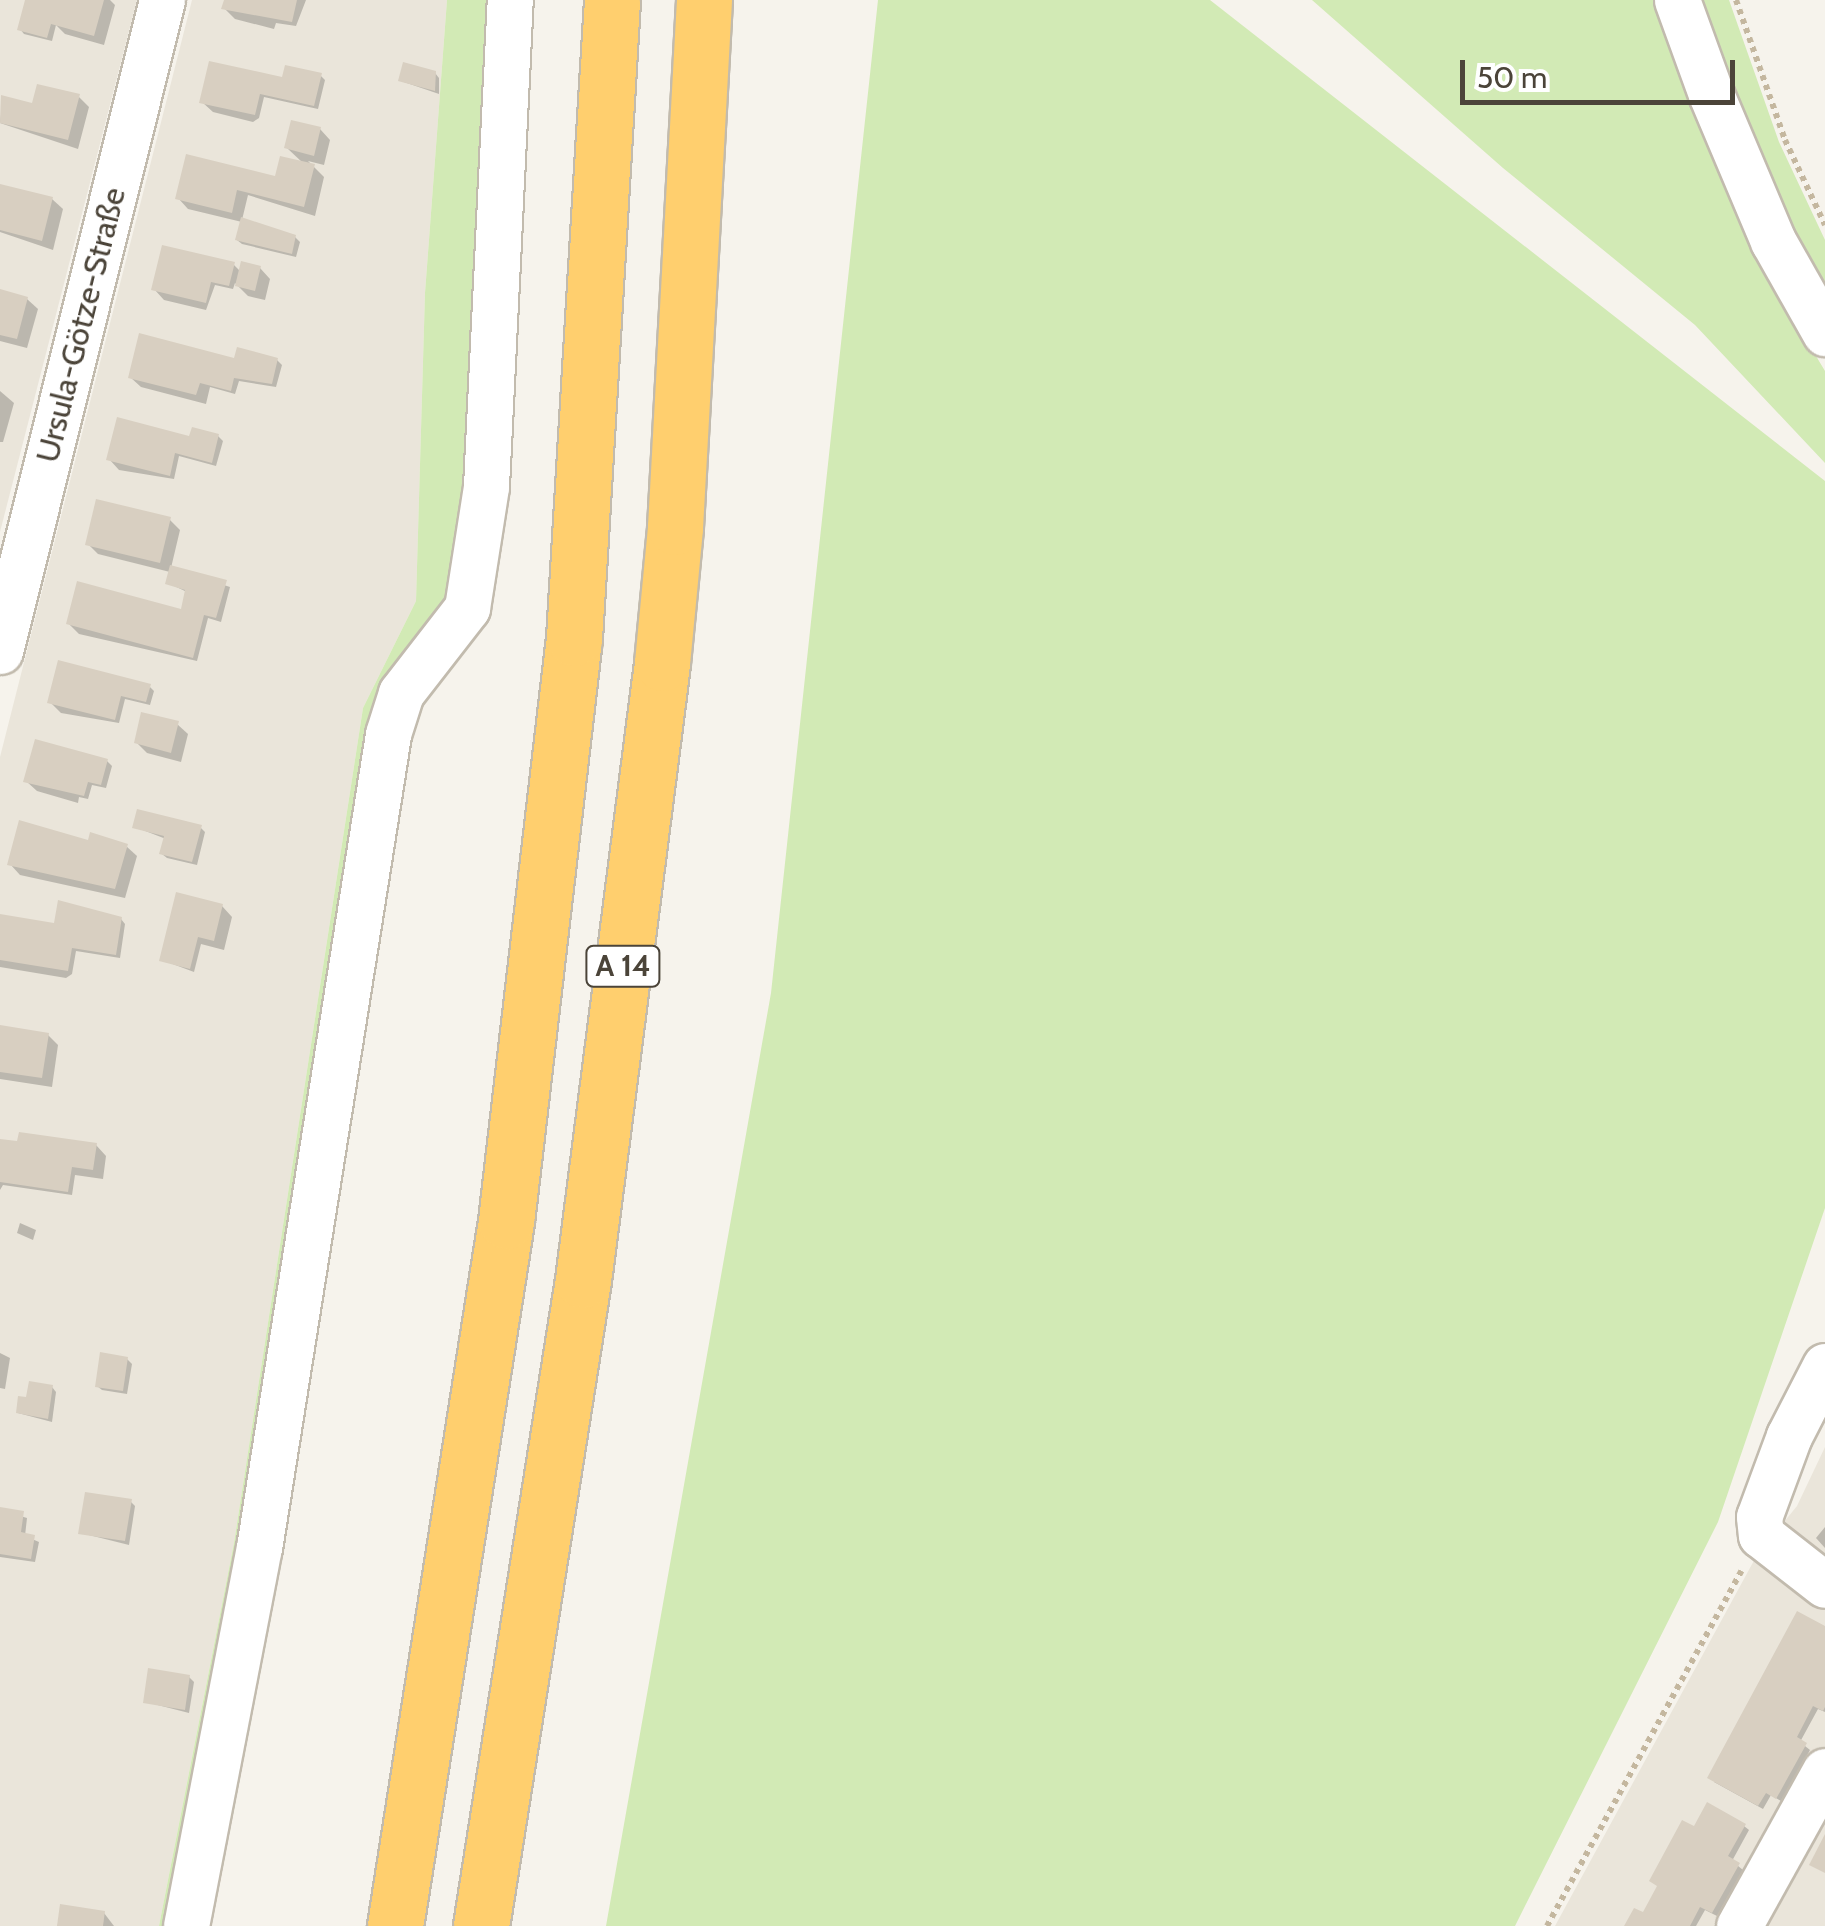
<!DOCTYPE html>
<html>
<head>
<meta charset="utf-8">
<style>
  body { margin:0 }
  #map { position:relative; width:1825px; height:1926px; overflow:hidden; background:#f6f3ec; font-family:Cabin,sans-serif }
  div>[style] { position:absolute }
  .residential>* { inset:0; background:#eae5da }
  .green>* { inset:0; background:#d2eab5 }
  .shadow>* { inset:0; background:#0003 }
  .building>* { inset:0; background:#d8cfc1 }
  .path>* { height:6px; margin-top:-3px; transform-origin:0; background:repeating-linear-gradient(90deg,#c4b79f 0 5px,transparent 0 10px) }
  .roads { filter:drop-shadow(2px 0 #c2bbae) drop-shadow(-2px 0 #c2bbae) drop-shadow(0 2px #c2bbae) drop-shadow(0 -2px #c2bbae) }
  .minor>* { height:45px; margin:-22.5px; padding:0 22.5px; transform-origin:22.5px; border-radius:22.5px; background:#fff }
  .highway>* { height:55px; margin:-27.5px; padding:0 27.5px; transform-origin:27.5px; border-radius:27.5px; background:#ffcf6e }
  span { translate:-50% -50%; white-space:nowrap; text-align:center; line-height:1.15; -webkit-text-stroke:10px #fff; paint-order:stroke }
  .shield-label span { padding:2px 8px; background:#fff; border:2px solid; border-radius:8px; -webkit-text-stroke-width:0 }
  .shield-label { font-size:30px; color:#4b4439; font-weight:700 }
  .street-label { font-size:32px; color:#4b4439 }
  .scale { position:absolute; left:1460px; top:60px; width:275px; height:45px; box-sizing:border-box; border:5px solid #4b4439; border-top:0; padding-left:12px; font-size:30px; line-height:35px; white-space:nowrap; color:#4b4439; -webkit-text-stroke:8px #fff; paint-order:stroke }
</style>
</head>
<body>
<div id="map">
  <div class="residential">
    <i style="clip-path:polygon(0 0,137px 0,0 532px)"></i>
    <i style="clip-path:polygon(192px 0,447px 0,425px 293px,416px 601px,363px 708px,234px 1543px,159px 1926px,0 1926px,0 757px)"></i>
    <i style="clip-path:polygon(1825px 1447px,1825px 1926px,1555px 1926px,1757px 1555px,1797px 1506px)"></i>
  </div>
  <div class="green">
    <i style="clip-path:polygon(447px 0,500px 0,475px 488px,452px 603px,418px 649px,177px 1926px,159px 1926px,234px 1543px,363px 708px,416px 601px,425px 293px)"></i>
    <i style="clip-path:polygon(878px 0,1210px 0,1825px 481px,1825px 1208px,1718px 1522px,1515px 1926px,606px 1926px,771px 993px)"></i>
    <i style="clip-path:polygon(1312px 0,1656px 0,1747px 241px,1825px 371px,1825px 463px,1695px 325px,1503px 168px)"></i>
    <i style="clip-path:polygon(1697px 0,1729px 0,1779px 142px,1825px 240px,1825px 298px,1769px 192px)"></i>
  </div>
  <div class="shadow">
    <i style="clip-path:polygon(28px 0,110px 0,115px 5px,104px 45px,65px 34px,56px 25px,52px 41px,24px 34px,20px 29px)"></i>
    <i style="clip-path:polygon(226px 0,306px 0,296px 26px,276px 23px,274px 29px,235px 19px,224px 8px)"></i>
    <i style="clip-path:polygon(435px 73px,439px 78px,439px 94px,401px 81px)"></i>
    <i style="clip-path:polygon(320px 75px,325px 80px,318px 109px,264px 97px,259px 118px,253px 122px,213px 112px,202px 102px)"></i>
    <i style="clip-path:polygon(78px 96px,89px 107px,78px 149px,0 123px,3px 98px,31px 105px)"></i>
    <i style="clip-path:polygon(320px 129px,330px 140px,324px 165px,308px 161px,324px 177px,315px 216px,248px 195px,242px 220px,295px 237px,300px 242px,296px 257px,242px 244px,237px 240px,242px 222px,188px 209px,178px 198px,277px 179px,304px 164px,287px 148px)"></i>
    <i style="clip-path:polygon(0 186px,52px 199px,63px 209px,53px 250px,0 232px)"></i>
    <i style="clip-path:polygon(234px 265px,241px 272px,260px 268px,270px 279px,265px 300px,248px 296px,235px 283px,233px 289px,215px 285px,206px 310px,164px 300px,154px 289px)"></i>
    <i style="clip-path:polygon(0 292px,27px 299px,38px 309px,27px 348px,0 341px)"></i>
    <i style="clip-path:polygon(277px 360px,282px 365px,276px 387px,239px 381px,235px 394px,210px 387px,206px 404px,141px 387px,130px 377px,236px 361px)"></i>
    <i style="clip-path:polygon(0 391px,14px 403px,3px 442px,0 442px)"></i>
    <i style="clip-path:polygon(218px 436px,223px 441px,216px 466px,179px 456px,174px 479px,119px 470px,109px 459px)"></i>
    <i style="clip-path:polygon(170px 520px,180px 530px,171px 568px,230px 587px,221px 622px,208px 618px,197px 661px,79px 634px,68px 623px,182px 612px,187px 592px,168px 583px,170px 572px,98px 554px,88px 544px)"></i>
    <i style="clip-path:polygon(149px 686px,154px 691px,150px 705px,125px 699px,119px 723px,61px 713px,50px 702px)"></i>
    <i style="clip-path:polygon(177px 724px,188px 734px,181px 762px,147px 753px,136px 742px)"></i>
    <i style="clip-path:polygon(107px 761px,112px 766px,106px 788px,92px 785px,88px 799px,79px 797px,78px 803px,37px 791px,26px 781px)"></i>
    <i style="clip-path:polygon(135px 827px,200px 827px,205px 832px,197px 865px,167px 858px,162px 854px,166px 839px)"></i>
    <i style="clip-path:polygon(89px 843px,126px 846px,137px 856px,125px 898px,20px 875px,10px 864px)"></i>
    <i style="clip-path:polygon(222px 906px,232px 917px,224px 950px,201px 944px,194px 972px,162px 960px)"></i>
    <i style="clip-path:polygon(0 916px,62px 927px,121px 919px,125px 924px,120px 958px,76px 951px,72px 974px,66px 978px,0 967px)"></i>
    <i style="clip-path:polygon(0 1027px,48px 1035px,58px 1045px,52px 1087px,0 1079px)"></i>
    <i style="clip-path:polygon(0 1142px,96px 1145px,106px 1156px,103px 1179px,75px 1175px,72px 1195px,3px 1185px,0 1190px)"></i>
    <i style="clip-path:polygon(20px 1223px,36px 1230px,33px 1240px,17px 1233px)"></i>
    <i style="clip-path:polygon(0 1353px,10px 1358px,5px 1389px,0 1388px)"></i>
    <i style="clip-path:polygon(127px 1359px,132px 1364px,127px 1394px,102px 1390px,97px 1386px)"></i>
    <i style="clip-path:polygon(52px 1387px,56px 1392px,52px 1422px,18px 1413px,28px 1400px)"></i>
    <i style="clip-path:polygon(130px 1501px,135px 1506px,129px 1545px,81px 1533px)"></i>
    <i style="clip-path:polygon(0 1510px,27px 1518px,25px 1536px,39px 1542px,35px 1562px,0 1557px)"></i>
    <i style="clip-path:polygon(1825px 1527px,1825px 1548px,1816px 1538px)"></i>
    <i style="clip-path:polygon(1825px 1629px,1825px 1712px,1818px 1709px,1800px 1742px,1810px 1750px,1781px 1801px,1771px 1795px,1763px 1809px,1714px 1782px)"></i>
    <i style="clip-path:polygon(189px 1677px,194px 1682px,189px 1713px,146px 1702px)"></i>
    <i style="clip-path:polygon(1744px 1826px,1749px 1830px,1732px 1861px,1743px 1870px,1717px 1916px,1705px 1910px,1696px 1926px,1627px 1926px,1644px 1916px,1695px 1830px)"></i>
    <i style="clip-path:polygon(104px 1913px,114px 1926px,60px 1926px)"></i>
  </div>
  <div class="building">
    <i style="clip-path:polygon(25px 0,104px 0,94px 36px,51px 24px,47px 38px,17px 30px)"></i>
    <i style="clip-path:polygon(224px 0,297px 0,292px 22px,221px 9px)"></i>
    <i style="clip-path:polygon(209px 61px,282px 77px,285px 65px,322px 73px,314px 106px,260px 94px,255px 115px,199px 103px)"></i>
    <i style="clip-path:polygon(403px 62px,436px 71px,435px 91px,398px 81px)"></i>
    <i style="clip-path:polygon(37px 84px,80px 94px,68px 140px,0 123px,1px 95px,32px 103px)"></i>
    <i style="clip-path:polygon(291px 120px,321px 127px,314px 156px,284px 148px)"></i>
    <i style="clip-path:polygon(186px 154px,275px 176px,280px 156px,315px 164px,304px 207px,237px 190px,232px 213px,175px 199px)"></i>
    <i style="clip-path:polygon(0 184px,53px 197px,42px 241px,0 230px)"></i>
    <i style="clip-path:polygon(241px 217px,296px 235px,292px 254px,235px 240px)"></i>
    <i style="clip-path:polygon(162px 245px,235px 262px,229px 286px,211px 282px,206px 303px,151px 290px)"></i>
    <i style="clip-path:polygon(241px 261px,261px 266px,255px 291px,235px 286px)"></i>
    <i style="clip-path:polygon(0 289px,28px 297px,17px 339px,0 335px)"></i>
    <i style="clip-path:polygon(139px 333px,234px 358px,237px 347px,278px 358px,272px 384px,234px 378px,231px 391px,200px 383px,196px 395px,128px 378px)"></i>
    <i style="clip-path:polygon(117px 417px,189px 436px,192px 427px,219px 434px,212px 463px,175px 453px,170px 476px,106px 460px)"></i>
    <i style="clip-path:polygon(96px 499px,171px 517px,160px 563px,85px 545px)"></i>
    <i style="clip-path:polygon(170px 565px,227px 580px,216px 618px,204px 615px,193px 658px,66px 624px,77px 581px,181px 609px,185px 590px,165px 584px)"></i>
    <i style="clip-path:polygon(58px 660px,151px 684px,146px 702px,121px 696px,115px 720px,47px 703px)"></i>
    <i style="clip-path:polygon(141px 712px,179px 721px,171px 753px,134px 743px)"></i>
    <i style="clip-path:polygon(35px 739px,108px 759px,101px 785px,88px 782px,84px 796px,23px 782px)"></i>
    <i style="clip-path:polygon(137px 809px,202px 825px,192px 862px,159px 854px,164px 836px,132px 828px)"></i>
    <i style="clip-path:polygon(19px 820px,88px 840px,90px 832px,128px 844px,115px 889px,7px 865px)"></i>
    <i style="clip-path:polygon(176px 892px,223px 904px,214px 941px,198px 937px,190px 969px,159px 961px)"></i>
    <i style="clip-path:polygon(58px 900px,122px 917px,116px 955px,72px 948px,68px 971px,0 960px,0 914px,54px 923px)"></i>
    <i style="clip-path:polygon(0 1025px,49px 1033px,42px 1078px,0 1072px)"></i>
    <i style="clip-path:polygon(19px 1132px,97px 1143px,93px 1170px,72px 1167px,68px 1192px,0 1182px,0 1139px,17px 1141px)"></i>
    <i style="clip-path:polygon(100px 1352px,128px 1357px,123px 1391px,95px 1387px)"></i>
    <i style="clip-path:polygon(29px 1381px,53px 1385px,48px 1419px,16px 1413px,18px 1396px,26px 1397px)"></i>
    <i style="clip-path:polygon(85px 1492px,132px 1499px,125px 1541px,78px 1534px)"></i>
    <i style="clip-path:polygon(0 1507px,24px 1511px,21px 1532px,35px 1535px,31px 1559px,0 1554px)"></i>
    <i style="clip-path:polygon(1797px 1611px,1825px 1626px,1825px 1707px,1823px 1711px,1813px 1706px,1797px 1737px,1807px 1743px,1776px 1799px,1766px 1793px,1758px 1806px,1707px 1778px)"></i>
    <i style="clip-path:polygon(148px 1668px,190px 1675px,185px 1710px,143px 1703px)"></i>
    <i style="clip-path:polygon(1707px 1802px,1746px 1824px,1728px 1856px,1740px 1863px,1712px 1913px,1700px 1907px,1690px 1926px,1624px 1926px,1634px 1908px,1643px 1912px,1657px 1886px,1649px 1881px,1682px 1820px,1694px 1826px)"></i>
    <i style="clip-path:polygon(1825px 1834px,1825px 1873px,1809px 1865px)"></i>
    <i style="clip-path:polygon(60px 1904px,105px 1911px,103px 1926px,57px 1926px)"></i>
  </div>
  <div class="path">
    <i style="left:1736px;top:0;width:148px;rotate:70.7deg"></i>
    <i style="left:1785px;top:140px;width:94px;rotate:64.8deg"></i>
    <i style="left:1547px;top:1926px;width:405px;rotate:-61.3deg"></i>
  </div>
  <div class="roads">
    <div class="minor">
      <i style="left:1677px;top:0;width:100px;rotate:70.1deg"></i>
      <i style="left:1711px;top:94px;width:160px;rotate:67.1deg"></i>
      <i style="left:1773px;top:241px;width:106px;rotate:60.5deg"></i>
      <i style="left:0;top:651px;width:671px;rotate:-76.03deg"></i>
      <i style="left:1825px;top:1366px;width:79px;rotate:117.2deg"></i>
      <i style="left:1789px;top:1436px;width:86px;rotate:110.3deg"></i>
      <i style="left:1759px;top:1517px;width:18px;rotate:84deg"></i>
      <i style="left:1761px;top:1535px;width:81px;rotate:38deg"></i>
      <i style="left:186px;top:1926px;width:385px;rotate:-79.1deg"></i>
      <i style="left:259px;top:1548px;width:824px;rotate:-80.99deg"></i>
      <i style="left:388px;top:734px;width:43px;rotate:-72.4deg"></i>
      <i style="left:401px;top:693px;width:108px;rotate:-52.2deg"></i>
      <i style="left:467px;top:608px;width:123px;rotate:-81.1deg"></i>
      <i style="left:486px;top:486px;width:487px;rotate:-87.2deg"></i>
      <i style="left:1739px;top:1926px;width:177px;rotate:-61deg"></i>
    </div>
    <div class="highway">
      <i style="left:395px;top:1926px;width:714px;rotate:-81.05deg"></i>
      <i style="left:506px;top:1221px;width:587px;rotate:-83.35deg"></i>
      <i style="left:574px;top:638px;width:639px;rotate:-86.59deg"></i>
      <i style="left:481px;top:1926px;width:654px;rotate:-81.03deg"></i>
      <i style="left:583px;top:1280px;width:622px;rotate:-82.7deg"></i>
      <i style="left:662px;top:663px;width:137px;rotate:-84.5deg"></i>
      <i style="left:675px;top:527px;width:528px;rotate:-86.85deg"></i>
    </div>
  </div>
  <div class="shield-label">
    <span style="left:623px;top:966px">A 14</span>
  </div>
  <div class="street-label">
    <span style="left:81px;top:325px;rotate:-76deg">Ursula-Götze-Straße</span>
  </div>
  <div class="scale">50 m</div>
</div>
</body>
</html>
